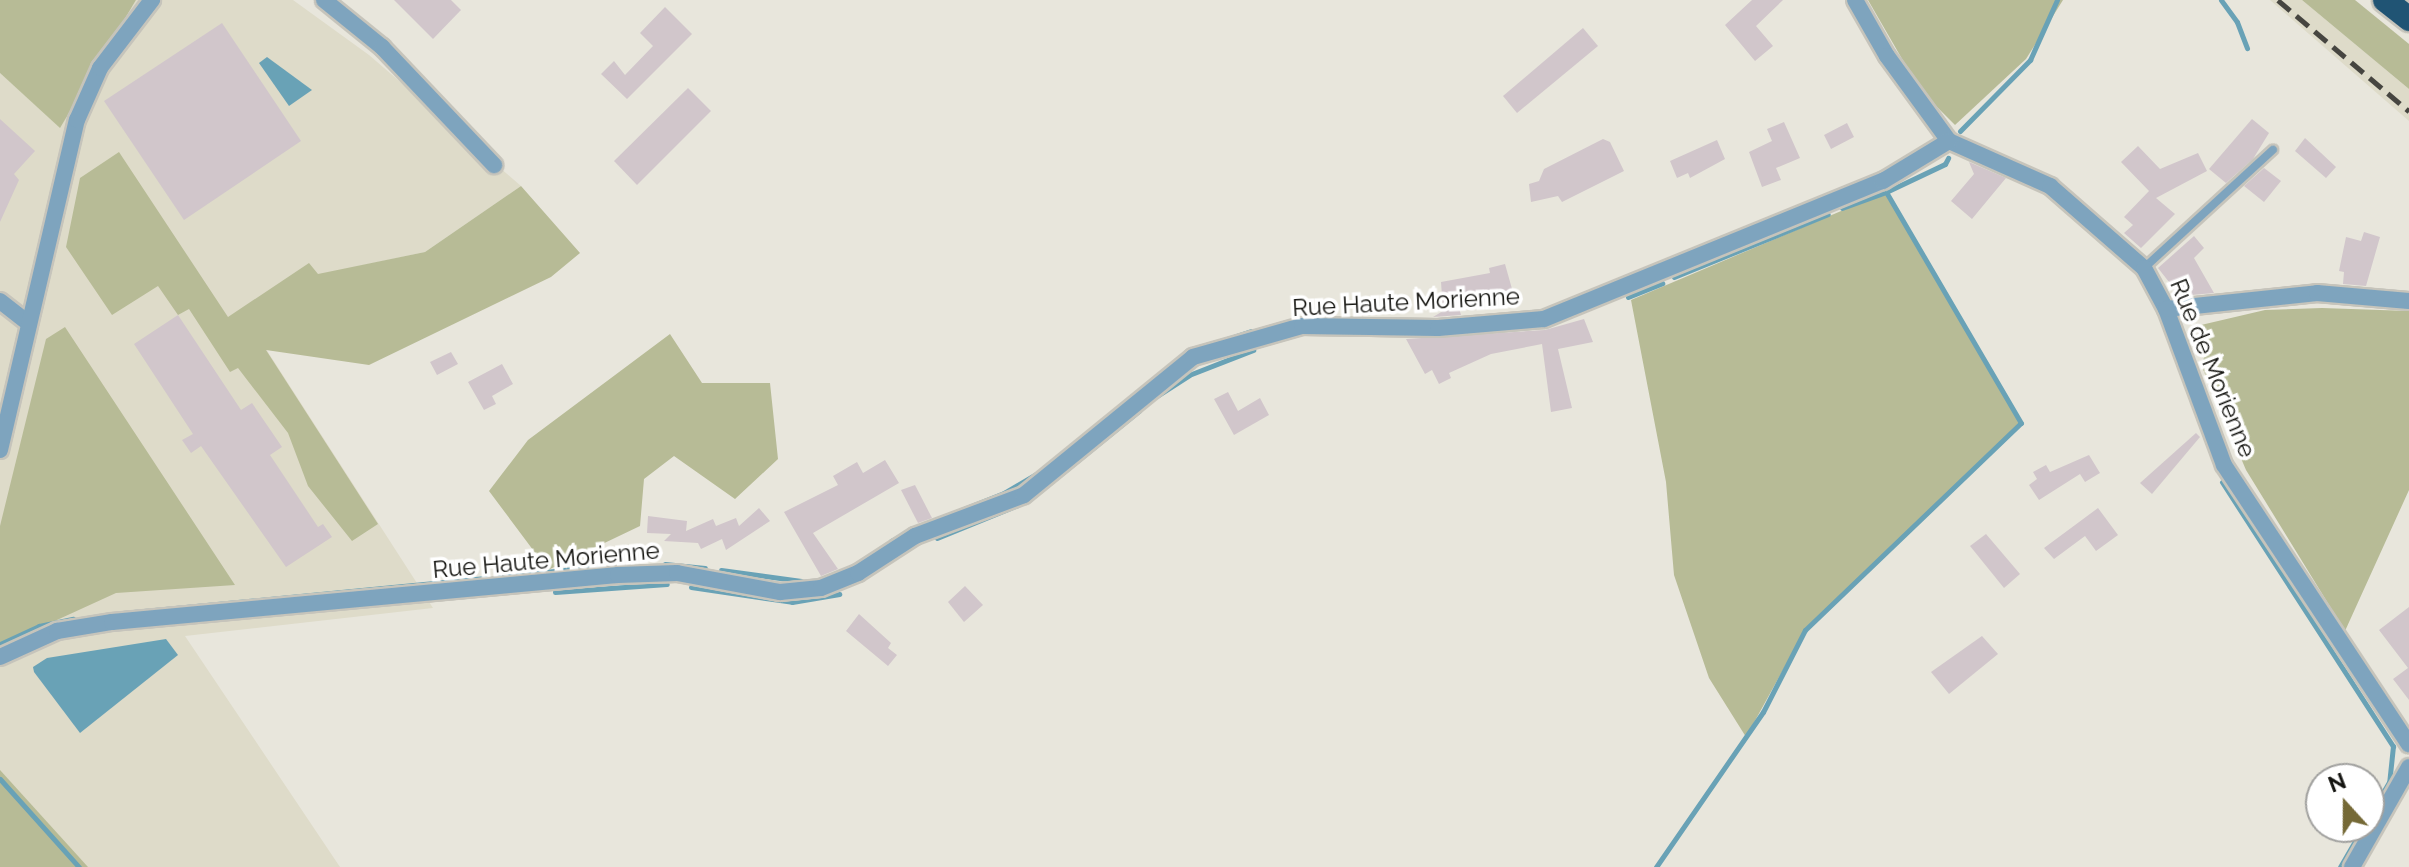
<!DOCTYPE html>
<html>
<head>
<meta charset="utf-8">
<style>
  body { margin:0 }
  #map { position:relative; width:2409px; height:867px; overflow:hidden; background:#e8e6dc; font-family:Raleway,sans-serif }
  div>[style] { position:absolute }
  .built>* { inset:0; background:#dedbc9 }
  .green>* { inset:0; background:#b7bb96 }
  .water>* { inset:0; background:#69a2b6 }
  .stream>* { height:5px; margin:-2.5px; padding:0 2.5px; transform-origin:2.5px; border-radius:2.5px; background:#69a2b6 }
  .building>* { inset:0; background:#d1c6cb }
  .roads { filter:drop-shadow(2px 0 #c6c4bb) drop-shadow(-2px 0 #c6c4bb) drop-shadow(0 2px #c6c4bb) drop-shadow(0 -2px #c6c4bb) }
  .lane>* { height:8px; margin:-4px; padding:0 4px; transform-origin:4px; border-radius:4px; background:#7ea4be }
  .street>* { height:16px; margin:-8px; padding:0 8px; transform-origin:8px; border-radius:8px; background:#7ea4be }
  .highway>* { height:24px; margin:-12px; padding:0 12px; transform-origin:12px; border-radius:12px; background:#205474 }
  .rail>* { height:5px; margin-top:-2.5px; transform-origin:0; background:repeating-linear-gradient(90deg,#464540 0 16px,transparent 0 24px) }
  span { translate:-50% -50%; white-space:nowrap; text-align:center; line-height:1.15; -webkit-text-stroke:7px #fff; paint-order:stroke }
  .street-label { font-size:24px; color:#141410 }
  .north { position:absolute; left:2305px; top:763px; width:80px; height:80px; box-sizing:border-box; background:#fff; border:2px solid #a1a19f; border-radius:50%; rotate:339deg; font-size:22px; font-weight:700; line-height:32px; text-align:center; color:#141410 }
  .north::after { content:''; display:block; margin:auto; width:28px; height:36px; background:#756936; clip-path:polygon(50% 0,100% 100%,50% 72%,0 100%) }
</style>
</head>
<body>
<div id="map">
  <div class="built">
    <i style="clip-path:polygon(136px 0,293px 0,369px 55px,521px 186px,425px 252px,317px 275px,266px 349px,433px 608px,185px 636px,340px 867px,0 867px,0 73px,60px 127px)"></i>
    <i style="clip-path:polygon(2270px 0,2302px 0,2409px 89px,2409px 121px)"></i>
  </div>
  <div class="green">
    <i style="clip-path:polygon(0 0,136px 0,60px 128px,0 73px)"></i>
    <i style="clip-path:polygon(1868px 0,2063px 0,2026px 59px,1955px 125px,1920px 90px)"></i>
    <i style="clip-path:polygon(2302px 0,2355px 0,2409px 44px,2409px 89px)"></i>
    <i style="clip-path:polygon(119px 152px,228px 317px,309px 263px,318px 274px,425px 252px,521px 186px,580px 253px,551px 277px,369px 365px,266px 350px,378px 524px,352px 541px,308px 486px,288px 433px,238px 368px,230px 372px,189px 309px,178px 315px,158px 286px,112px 315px,66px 247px,80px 178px)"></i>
    <i style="clip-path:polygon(1886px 192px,2021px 423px,1805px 630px,1746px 737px,1709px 678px,1674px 575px,1666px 482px,1631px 300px)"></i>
    <i style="clip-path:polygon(2322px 308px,2409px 311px,2409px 490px,2345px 631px,2246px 470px,2202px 367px,2206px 347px,2201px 325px,2265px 310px)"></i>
    <i style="clip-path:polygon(65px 327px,235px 585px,116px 593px,0 646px,0 526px,46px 339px)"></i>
    <i style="clip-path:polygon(670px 334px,702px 383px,770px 383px,778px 459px,735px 499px,674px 456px,644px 479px,640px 526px,548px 570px,489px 491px,528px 440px)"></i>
    <i style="clip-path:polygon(0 770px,88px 867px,0 867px)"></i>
  </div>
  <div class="water">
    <i style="clip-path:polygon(267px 57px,312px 90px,289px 106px,259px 63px)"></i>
    <i style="clip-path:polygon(166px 639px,178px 655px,80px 733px,34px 672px,33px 667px,47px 658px)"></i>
  </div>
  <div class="stream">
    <i style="left:2221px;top:0;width:27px;rotate:54deg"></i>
    <i style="left:2237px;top:22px;width:28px;rotate:69deg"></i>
    <i style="left:1960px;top:131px;width:100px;rotate:-45.4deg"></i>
    <i style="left:2030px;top:60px;width:66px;rotate:-65.8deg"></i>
    <i style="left:1842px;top:208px;width:47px;rotate:-20deg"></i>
    <i style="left:1674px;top:277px;width:166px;rotate:-22.2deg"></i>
    <i style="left:1628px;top:297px;width:37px;rotate:-22deg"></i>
    <i style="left:1212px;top:344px;width:41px;rotate:-18.4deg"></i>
    <i style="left:1157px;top:396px;width:38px;rotate:-33deg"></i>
    <i style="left:1189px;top:375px;width:69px;rotate:-21.3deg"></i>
    <i style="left:1064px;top:452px;width:146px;rotate:-38.9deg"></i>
    <i style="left:2222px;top:482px;width:315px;rotate:57.1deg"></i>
    <i style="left:2393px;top:746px;width:36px;rotate:96deg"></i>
    <i style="left:2389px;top:782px;width:39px;rotate:120deg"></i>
    <i style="left:1030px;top:499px;width:141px;rotate:-39deg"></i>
    <i style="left:931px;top:522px;width:79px;rotate:-21.7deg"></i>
    <i style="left:1004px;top:493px;width:43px;rotate:-30.7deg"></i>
    <i style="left:937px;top:538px;width:87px;rotate:-22.2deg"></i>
    <i style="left:891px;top:541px;width:15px;rotate:-28deg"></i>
    <i style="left:665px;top:564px;width:40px;rotate:5.7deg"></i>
    <i style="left:721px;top:570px;width:81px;rotate:7.8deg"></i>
    <i style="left:499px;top:577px;width:103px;rotate:-6.2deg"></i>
    <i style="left:691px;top:587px;width:102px;rotate:8.4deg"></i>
    <i style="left:792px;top:602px;width:48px;rotate:-9.7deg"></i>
    <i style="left:555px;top:592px;width:112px;rotate:-4.1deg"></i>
    <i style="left:123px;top:613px;width:364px;rotate:-5.5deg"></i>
    <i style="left:0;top:644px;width:43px;rotate:-24.8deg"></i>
    <i style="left:39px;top:626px;width:35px;rotate:-12deg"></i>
    <i style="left:0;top:779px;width:118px;rotate:48.1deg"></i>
    <i style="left:1656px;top:867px;width:188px;rotate:-55.4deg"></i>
    <i style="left:1763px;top:712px;width:92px;rotate:-62.9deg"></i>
    <i style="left:1805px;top:630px;width:299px;rotate:-43.8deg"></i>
    <i style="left:2021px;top:423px;width:268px;rotate:-120.3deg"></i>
    <i style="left:1886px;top:192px;width:65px;rotate:-25.4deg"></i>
    <i style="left:1945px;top:164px;width:7px;rotate:-63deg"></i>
    <i style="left:2340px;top:867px;width:46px;rotate:-60.1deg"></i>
  </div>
  <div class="building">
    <i style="clip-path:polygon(394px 0,451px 0,461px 10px,433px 39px)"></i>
    <i style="clip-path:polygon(1752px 0,1783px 0,1756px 26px,1773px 46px,1755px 61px,1725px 25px)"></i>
    <i style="clip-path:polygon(665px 7px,692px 34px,627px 99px,601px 74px,614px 61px,625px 75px,653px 46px,640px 33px)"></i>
    <i style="clip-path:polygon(222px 23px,301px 141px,184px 220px,104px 101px)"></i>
    <i style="clip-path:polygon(1583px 28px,1598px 46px,1517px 113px,1503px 96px)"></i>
    <i style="clip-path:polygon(688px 88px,711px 111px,637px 185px,614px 161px)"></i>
    <i style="clip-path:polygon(0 119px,35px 151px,14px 174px,19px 180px,0 222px)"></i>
    <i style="clip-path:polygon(2252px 119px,2269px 133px,2253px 159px,2226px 183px,2209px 169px)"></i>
    <i style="clip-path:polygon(1784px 122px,1800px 158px,1776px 168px,1781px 180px,1762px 187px,1749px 152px,1772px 141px,1767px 129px)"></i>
    <i style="clip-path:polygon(1847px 123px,1854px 137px,1831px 149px,1824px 135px)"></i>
    <i style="clip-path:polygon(2305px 138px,2336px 167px,2326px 178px,2295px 151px)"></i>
    <i style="clip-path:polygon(1603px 139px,1610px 142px,1624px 171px,1562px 202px,1558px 196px,1531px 202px,1529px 184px,1539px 181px,1544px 169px)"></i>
    <i style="clip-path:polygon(1717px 140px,1725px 159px,1690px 178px,1688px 173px,1677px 178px,1670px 161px)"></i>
    <i style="clip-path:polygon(2138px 146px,2160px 169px,2198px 153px,2207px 171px,2156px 198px,2175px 214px,2141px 248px,2124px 233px,2133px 225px,2124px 217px,2149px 191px,2121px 162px)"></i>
    <i style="clip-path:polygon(1969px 162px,2006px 178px,1972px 219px,1951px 201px,1974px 174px)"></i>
    <i style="clip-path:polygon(2264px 168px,2281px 181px,2264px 202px,2244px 186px)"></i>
    <i style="clip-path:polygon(2364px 232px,2380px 237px,2366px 286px,2343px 284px,2344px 272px,2339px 271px,2346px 237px,2361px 241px)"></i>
    <i style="clip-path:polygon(2194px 236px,2204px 248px,2194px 258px,2214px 293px,2180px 296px,2158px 268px)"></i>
    <i style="clip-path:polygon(1505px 264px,1514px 296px,1459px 308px,1461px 315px,1433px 317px,1443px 311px,1441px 282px,1490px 273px,1489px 268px)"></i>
    <i style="clip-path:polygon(178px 315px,241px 410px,252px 403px,282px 447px,270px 455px,318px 527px,323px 524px,332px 537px,286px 567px,201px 446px,191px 453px,182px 440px,193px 434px,134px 344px)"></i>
    <i style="clip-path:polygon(1584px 319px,1593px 342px,1558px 349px,1572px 408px,1551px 412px,1542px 344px,1491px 354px,1449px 373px,1451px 378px,1439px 384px,1432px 370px,1425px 374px,1406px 339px,1545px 330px)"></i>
    <i style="clip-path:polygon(451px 352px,458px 364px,437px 375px,430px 362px)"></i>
    <i style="clip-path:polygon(502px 364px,513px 384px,492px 396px,496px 404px,484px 410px,468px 382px)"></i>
    <i style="clip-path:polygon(1228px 392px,1238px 411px,1260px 398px,1269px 415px,1234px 435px,1214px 399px)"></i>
    <i style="clip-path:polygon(2196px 433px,2200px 437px,2152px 494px,2140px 483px)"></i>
    <i style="clip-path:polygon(2089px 455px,2100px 473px,2085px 482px,2080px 474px,2039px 500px,2029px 485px,2037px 479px,2033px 472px,2046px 465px,2050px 472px)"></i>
    <i style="clip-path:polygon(885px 460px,899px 483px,813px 533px,838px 569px,821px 576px,784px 512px,838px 485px,833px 476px,857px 462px,863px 473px)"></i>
    <i style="clip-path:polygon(915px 485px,932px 518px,918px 523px,901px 490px)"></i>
    <i style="clip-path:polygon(759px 508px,770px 521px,726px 550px,722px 539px,701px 549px,698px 543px,664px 541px,671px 534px,647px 533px,648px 516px,687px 521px,686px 531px,713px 519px,716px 526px,736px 518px,739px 526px)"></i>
    <i style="clip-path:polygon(2098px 508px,2118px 535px,2096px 551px,2085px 536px,2054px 559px,2044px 548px)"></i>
    <i style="clip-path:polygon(1986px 534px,2020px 574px,2004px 588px,1970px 546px)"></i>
    <i style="clip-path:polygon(965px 586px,983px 605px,964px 622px,948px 602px)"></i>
    <i style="clip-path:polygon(2409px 607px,2409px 700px,2393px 679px,2408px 668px,2379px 630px)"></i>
    <i style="clip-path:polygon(859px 614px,891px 643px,888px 648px,897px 655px,888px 666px,846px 631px)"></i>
    <i style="clip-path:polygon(1982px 636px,1998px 654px,1949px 694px,1931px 672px)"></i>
  </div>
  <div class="roads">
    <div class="lane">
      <i style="left:2144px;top:268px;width:175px;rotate:-42.5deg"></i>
    </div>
    <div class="street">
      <i style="left:324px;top:0;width:75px;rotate:39deg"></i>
      <i style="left:382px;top:47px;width:163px;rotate:46.5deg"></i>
      <i style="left:1855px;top:0;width:64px;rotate:60.3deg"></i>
      <i style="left:1887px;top:56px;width:105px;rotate:53.9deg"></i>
      <i style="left:1949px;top:141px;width:111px;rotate:24deg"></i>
      <i style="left:2050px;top:186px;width:125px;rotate:41.1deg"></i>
      <i style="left:2144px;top:268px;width:47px;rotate:61.8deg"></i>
      <i style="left:2166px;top:309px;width:166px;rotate:69.6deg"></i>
      <i style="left:2224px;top:465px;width:335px;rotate:56.5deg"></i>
      <i style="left:0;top:301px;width:37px;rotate:38deg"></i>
      <i style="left:2166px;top:309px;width:152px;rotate:-6deg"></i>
      <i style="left:2317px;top:293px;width:92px;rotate:5deg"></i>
      <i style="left:0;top:450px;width:339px;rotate:-76.9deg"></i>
      <i style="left:77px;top:120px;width:57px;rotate:-66.1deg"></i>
      <i style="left:100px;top:68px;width:86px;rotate:-52.6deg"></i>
      <i style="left:0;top:657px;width:63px;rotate:-24.5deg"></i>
      <i style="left:57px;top:631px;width:56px;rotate:-9.3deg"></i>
      <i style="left:112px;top:622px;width:508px;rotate:-5.31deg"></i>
      <i style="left:618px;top:575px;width:59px;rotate:-1.9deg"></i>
      <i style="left:677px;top:573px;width:105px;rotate:10.5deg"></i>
      <i style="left:780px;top:592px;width:41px;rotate:-5.6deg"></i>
      <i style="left:821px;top:588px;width:40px;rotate:-22deg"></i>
      <i style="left:858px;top:573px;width:68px;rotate:-33deg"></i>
      <i style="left:915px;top:536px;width:116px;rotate:-20.6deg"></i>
      <i style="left:1024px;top:495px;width:218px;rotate:-39.2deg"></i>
      <i style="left:1193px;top:357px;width:113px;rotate:-15.9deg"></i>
      <i style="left:1302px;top:326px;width:136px;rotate:0.8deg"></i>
      <i style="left:1438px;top:328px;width:106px;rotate:-4.9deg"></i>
      <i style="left:1544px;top:319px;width:366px;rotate:-22.2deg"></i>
      <i style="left:1883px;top:181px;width:77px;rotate:-31.2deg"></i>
      <i style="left:2352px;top:867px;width:115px;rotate:-60.3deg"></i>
    </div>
    <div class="highway">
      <i style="left:2385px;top:0;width:31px;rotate:38deg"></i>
    </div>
  </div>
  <div class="rail">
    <i style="left:2278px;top:0;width:172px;rotate:40.3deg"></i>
  </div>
  <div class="street-label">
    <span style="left:1406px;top:302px;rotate:-3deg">Rue Haute Morienne</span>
    <span style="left:2213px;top:368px;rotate:68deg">Rue de Morienne</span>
    <span style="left:546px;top:560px;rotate:-5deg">Rue Haute Morienne</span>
  </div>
  <div class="north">N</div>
</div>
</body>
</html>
